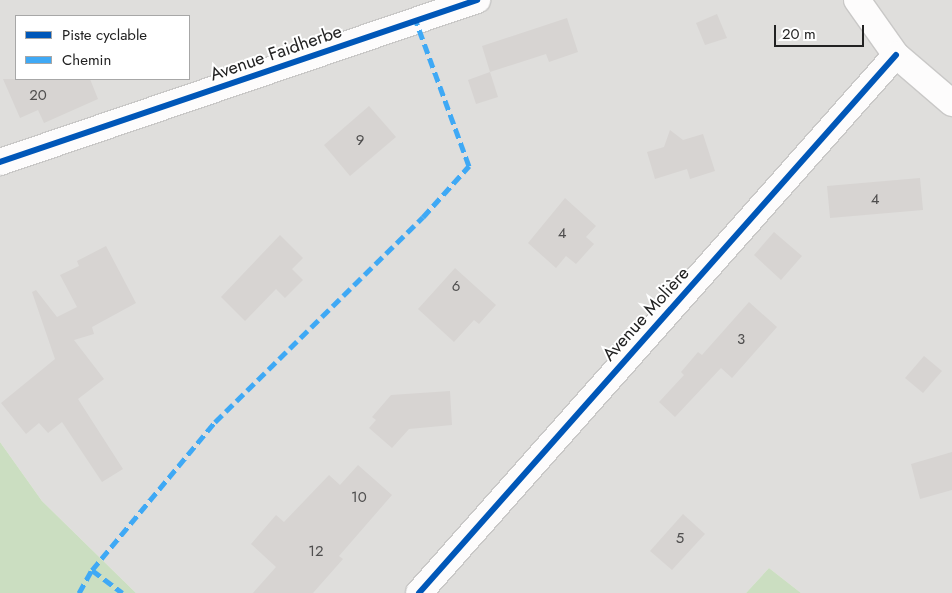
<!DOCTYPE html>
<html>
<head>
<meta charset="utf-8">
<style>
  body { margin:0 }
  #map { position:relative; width:952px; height:593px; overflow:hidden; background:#f0eeeb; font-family:Jost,sans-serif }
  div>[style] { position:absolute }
  .residential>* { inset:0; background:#dfdedc }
  .forest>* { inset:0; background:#cbdec1 }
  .building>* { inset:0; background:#d7d4d2 }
  .roads { filter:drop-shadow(1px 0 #c9c8c7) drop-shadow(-1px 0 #c9c8c7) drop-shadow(0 1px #c9c8c7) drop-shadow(0 -1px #c9c8c7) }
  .street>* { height:26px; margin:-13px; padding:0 13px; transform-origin:13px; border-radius:13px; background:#fdfcfc }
  .quiet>* { height:5px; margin-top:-2.5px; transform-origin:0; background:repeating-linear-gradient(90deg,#3fa9f5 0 10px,transparent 0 15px) }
  .cycleway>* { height:6px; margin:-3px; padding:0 3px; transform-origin:3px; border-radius:3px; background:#0057b8 }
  span { translate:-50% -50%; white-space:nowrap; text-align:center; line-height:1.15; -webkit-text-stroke:4px #fff; paint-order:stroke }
  .number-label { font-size:15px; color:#4f4e4e }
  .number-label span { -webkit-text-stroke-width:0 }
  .street-label { font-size:18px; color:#222 }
  .legend { position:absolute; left:15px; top:15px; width:175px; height:65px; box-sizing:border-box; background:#fff; border:1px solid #a7a7a7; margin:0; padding:6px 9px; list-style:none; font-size:15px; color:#222 }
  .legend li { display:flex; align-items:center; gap:10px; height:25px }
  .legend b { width:25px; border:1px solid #a7a7a7 }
  .scale { position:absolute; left:774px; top:25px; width:90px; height:22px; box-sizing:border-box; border:2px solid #222; border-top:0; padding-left:6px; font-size:15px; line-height:18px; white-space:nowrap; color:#222; -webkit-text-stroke:4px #fff; paint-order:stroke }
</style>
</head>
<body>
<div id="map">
  <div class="residential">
    <i style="clip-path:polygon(evenodd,0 0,952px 0,952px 593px,801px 593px,769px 568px,746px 593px,136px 593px,42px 501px,0 442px,0 0,16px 16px,189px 16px,189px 79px,16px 79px,16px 16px)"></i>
  </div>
  <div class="forest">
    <i style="clip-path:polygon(0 442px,42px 501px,136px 593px,0 593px)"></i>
    <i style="clip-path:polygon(769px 568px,801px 593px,746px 593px)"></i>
  </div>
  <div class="building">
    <i style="clip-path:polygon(717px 14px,727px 38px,705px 45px,696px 23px)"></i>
    <i style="clip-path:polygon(567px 18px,578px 52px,549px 62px,546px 54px,490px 72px,482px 46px)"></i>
    <i style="clip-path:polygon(490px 72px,498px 97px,476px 104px,468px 80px)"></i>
    <i style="clip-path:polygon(3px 79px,90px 79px,98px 99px,44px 123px,38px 110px,20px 118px)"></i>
    <i style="clip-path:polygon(369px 106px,396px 137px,350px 176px,324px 145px)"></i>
    <i style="clip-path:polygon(670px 130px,683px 140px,703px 134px,715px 171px,690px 179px,687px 169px,655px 179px,647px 152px,664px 147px)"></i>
    <i style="clip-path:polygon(920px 178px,923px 210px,830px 218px,827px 186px)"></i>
    <i style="clip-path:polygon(565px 198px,596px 226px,586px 237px,594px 244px,576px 264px,566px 256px,556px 268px,528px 243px)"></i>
    <i style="clip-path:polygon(774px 232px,802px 256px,781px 280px,754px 255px)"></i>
    <i style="clip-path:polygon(280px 235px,303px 258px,292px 269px,303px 280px,285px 298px,276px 289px,245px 321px,221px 297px)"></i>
    <i style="clip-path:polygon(106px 246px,136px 303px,92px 327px,94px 334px,74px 340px,104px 379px,78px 399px,123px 469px,102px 482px,62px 422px,48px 433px,39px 423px,26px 434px,1px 403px,55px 359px,32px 292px,36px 290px,57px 317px,77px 307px,60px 275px,79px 266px,77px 261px)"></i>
    <i style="clip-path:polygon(455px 268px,496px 305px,479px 324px,474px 320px,454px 342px,418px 309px)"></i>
    <i style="clip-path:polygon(749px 302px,777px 327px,732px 378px,721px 368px,675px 417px,659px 402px,684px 375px,681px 372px,698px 352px,702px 355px)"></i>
    <i style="clip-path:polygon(924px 356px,942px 371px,923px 393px,905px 378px)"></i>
    <i style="clip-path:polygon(450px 391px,452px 425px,409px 429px,392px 448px,369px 428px,376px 420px,372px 417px,391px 395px)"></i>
    <i style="clip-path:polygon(952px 452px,952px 490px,920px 499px,911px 464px)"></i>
    <i style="clip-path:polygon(358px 465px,392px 495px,339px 556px,343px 559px,313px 593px,253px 593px,276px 567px,251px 544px,276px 515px,284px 522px,329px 475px,340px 485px)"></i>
    <i style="clip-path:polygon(683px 514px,705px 534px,672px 570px,650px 551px)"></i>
  </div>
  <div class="roads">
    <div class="street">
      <i style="left:857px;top:0;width:67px;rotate:54.7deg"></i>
      <i style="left:896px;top:55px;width:74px;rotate:40.6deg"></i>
      <i style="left:0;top:162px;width:504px;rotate:-18.76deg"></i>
      <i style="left:419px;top:593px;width:719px;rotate:-48.44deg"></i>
    </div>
  </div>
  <div class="quiet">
    <i style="left:92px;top:570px;width:38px;rotate:37deg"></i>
    <i style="left:79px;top:593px;width:26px;rotate:-61deg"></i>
    <i style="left:92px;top:570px;width:192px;rotate:-50.3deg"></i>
    <i style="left:215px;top:422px;width:292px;rotate:-44.6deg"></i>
    <i style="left:423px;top:217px;width:69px;rotate:-48deg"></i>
    <i style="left:469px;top:166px;width:154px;rotate:-110.1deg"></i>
  </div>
  <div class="cycleway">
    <i style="left:0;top:162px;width:504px;rotate:-18.76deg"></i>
    <i style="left:419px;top:593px;width:719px;rotate:-48.44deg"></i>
  </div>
  <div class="number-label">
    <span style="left:38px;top:96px">20</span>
    <span style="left:360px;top:141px">9</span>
    <span style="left:875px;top:200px">4</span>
    <span style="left:562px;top:234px">4</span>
    <span style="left:456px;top:287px">6</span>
    <span style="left:741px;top:340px">3</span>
    <span style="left:359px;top:498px">10</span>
    <span style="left:680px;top:539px">5</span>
    <span style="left:316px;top:552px">12</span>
  </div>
  <div class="street-label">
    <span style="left:276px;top:53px;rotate:-19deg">Avenue Faidherbe</span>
    <span style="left:646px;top:314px;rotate:-48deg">Avenue Molière</span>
  </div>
  <ul class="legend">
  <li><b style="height:6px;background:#0057b8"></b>Piste cyclable</li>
  <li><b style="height:6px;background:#3fa9f5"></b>Chemin</li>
  </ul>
  <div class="scale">20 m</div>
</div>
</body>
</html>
